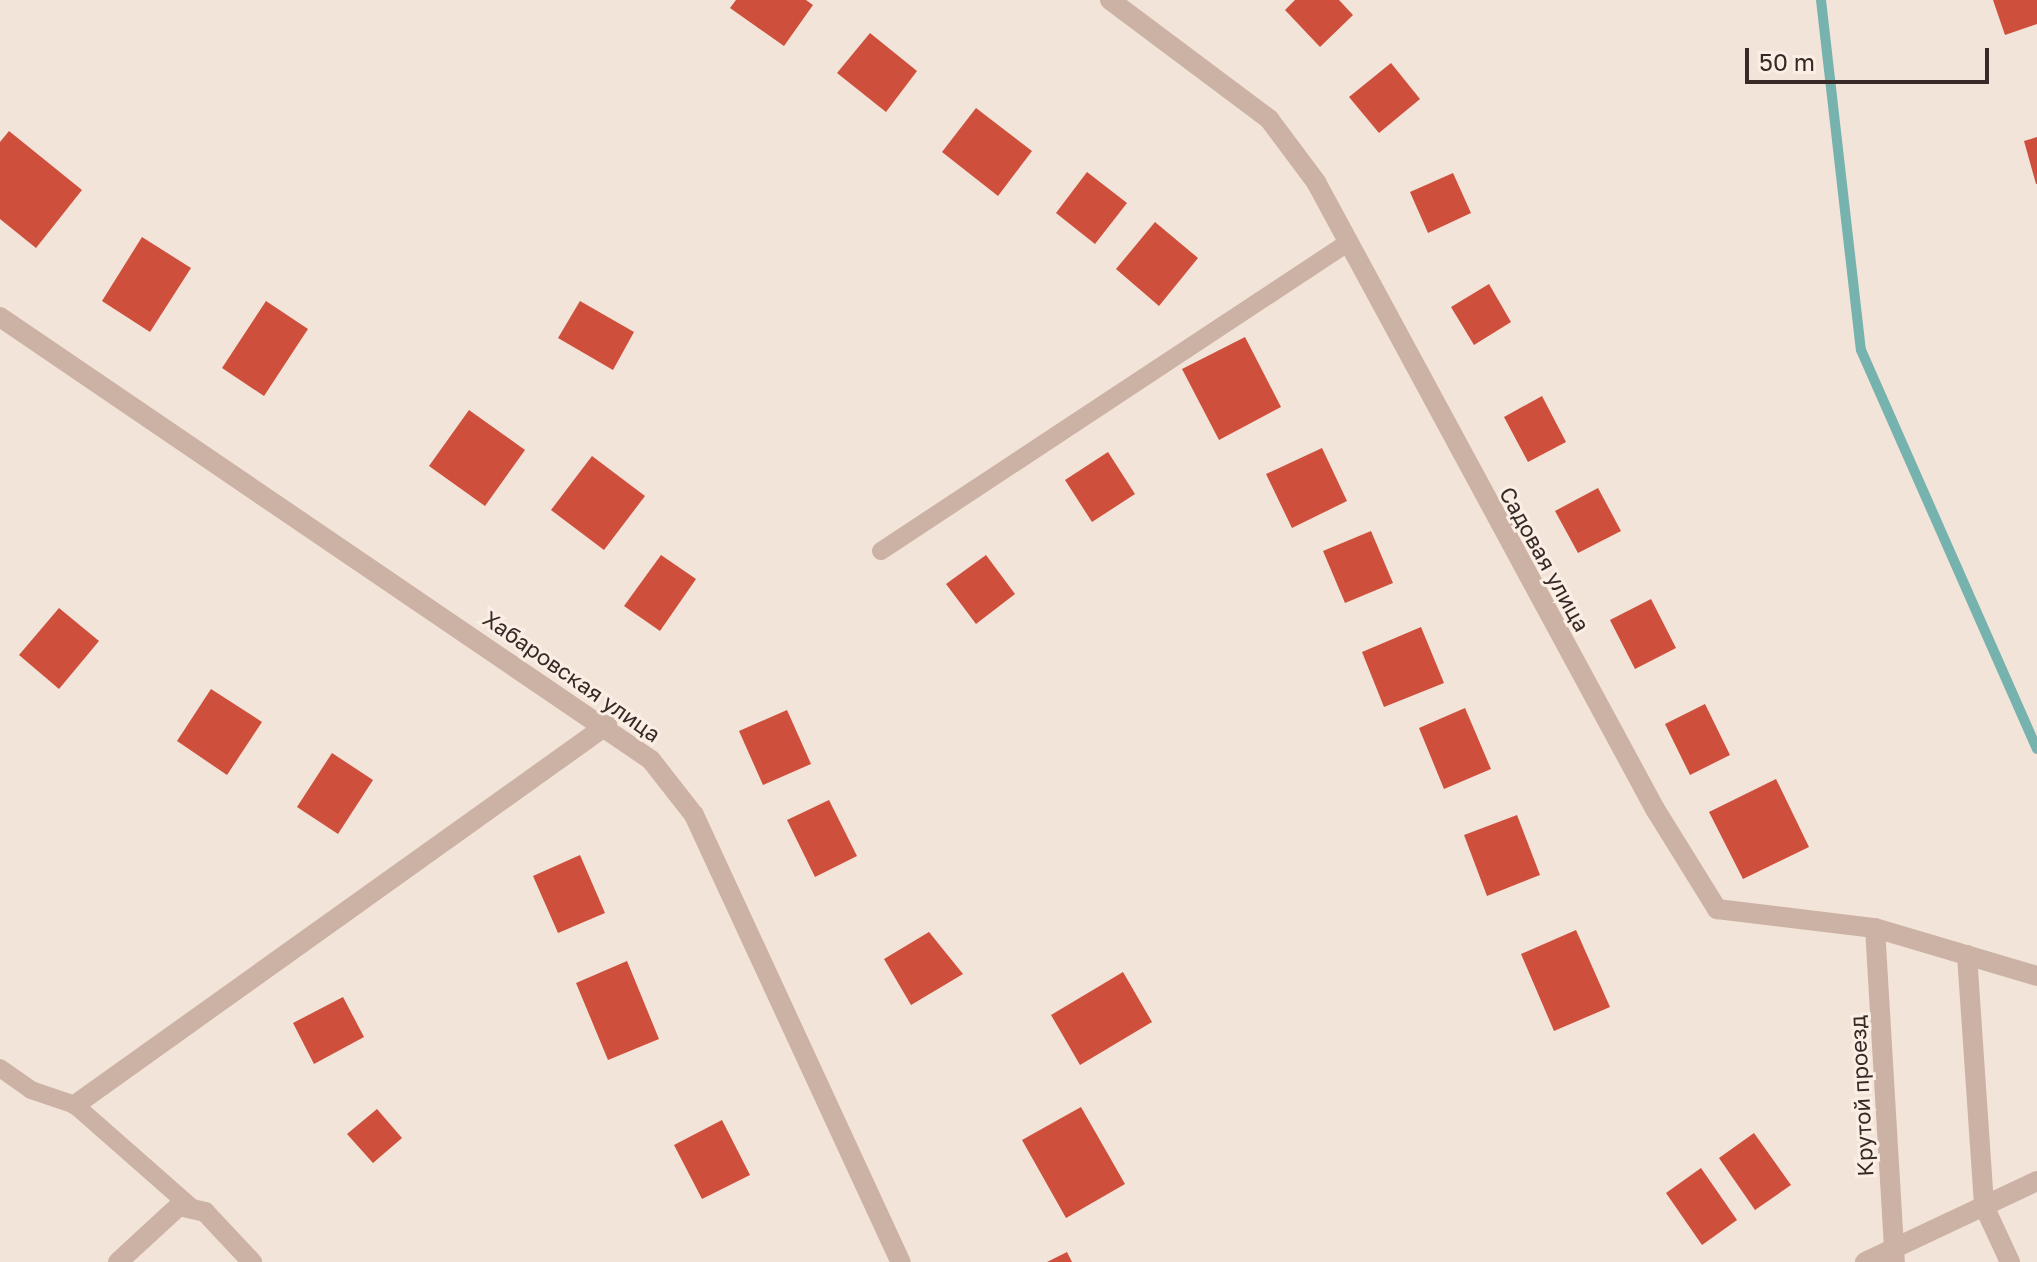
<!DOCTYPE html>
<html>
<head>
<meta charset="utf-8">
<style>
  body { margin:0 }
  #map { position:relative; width:2037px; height:1262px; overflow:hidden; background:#f3e4d9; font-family:"Golos Text",sans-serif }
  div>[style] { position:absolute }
  .stream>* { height:10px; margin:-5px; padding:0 5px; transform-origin:5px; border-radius:5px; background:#76b2ae }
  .building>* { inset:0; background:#ce4f3c }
  .lane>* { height:18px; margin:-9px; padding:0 9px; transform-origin:9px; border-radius:9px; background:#ccb2a4 }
  .street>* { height:20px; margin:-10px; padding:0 10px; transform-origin:10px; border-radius:10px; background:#ccb2a4 }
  span { translate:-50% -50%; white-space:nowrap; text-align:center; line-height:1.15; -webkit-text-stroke:6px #faeee5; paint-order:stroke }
  .street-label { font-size:22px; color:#362926 }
  .scale { position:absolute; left:1745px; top:48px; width:244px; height:36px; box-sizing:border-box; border:4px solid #362926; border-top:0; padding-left:10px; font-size:24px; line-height:28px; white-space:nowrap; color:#362926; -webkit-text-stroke:6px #faeee5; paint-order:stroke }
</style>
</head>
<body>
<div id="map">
  <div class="stream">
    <i style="left:1821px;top:0;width:352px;rotate:83.5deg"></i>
    <i style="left:1861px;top:350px;width:436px;rotate:66.2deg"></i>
  </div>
  <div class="building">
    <i style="clip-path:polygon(736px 0,806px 0,813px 5px,784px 46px,730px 8px)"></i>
    <i style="clip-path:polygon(1295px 0,1339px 0,1353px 15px,1320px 47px,1285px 10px)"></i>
    <i style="clip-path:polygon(1993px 0,2037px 0,2037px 24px,2005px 35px)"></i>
    <i style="clip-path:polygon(870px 33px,917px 71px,886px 112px,837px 73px)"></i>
    <i style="clip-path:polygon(1391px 63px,1420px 99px,1379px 133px,1349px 97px)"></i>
    <i style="clip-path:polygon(976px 108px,1032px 151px,998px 196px,942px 152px)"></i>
    <i style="clip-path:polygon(9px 131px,82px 190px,36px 248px,0 219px,0 142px)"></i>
    <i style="clip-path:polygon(2037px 137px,2037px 184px,2036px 184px,2024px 141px)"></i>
    <i style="clip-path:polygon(1087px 172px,1127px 203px,1095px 244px,1056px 213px)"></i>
    <i style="clip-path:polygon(1453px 173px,1471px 213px,1428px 233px,1410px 192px)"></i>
    <i style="clip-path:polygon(1155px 222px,1198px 258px,1159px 306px,1116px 269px)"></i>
    <i style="clip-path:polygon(142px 237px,191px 268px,150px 332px,102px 301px)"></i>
    <i style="clip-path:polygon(1489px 284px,1511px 322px,1474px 345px,1451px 307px)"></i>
    <i style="clip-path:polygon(266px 301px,308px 329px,264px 396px,222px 368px)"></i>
    <i style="clip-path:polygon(580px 301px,634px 332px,613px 370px,558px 338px)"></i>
    <i style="clip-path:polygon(1245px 337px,1281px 407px,1219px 440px,1182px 369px)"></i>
    <i style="clip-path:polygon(1542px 396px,1566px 442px,1528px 462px,1504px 417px)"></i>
    <i style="clip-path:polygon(469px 410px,525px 450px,485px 506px,429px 466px)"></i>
    <i style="clip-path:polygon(1322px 448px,1347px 501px,1292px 528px,1266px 474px)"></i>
    <i style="clip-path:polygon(1108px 452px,1135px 494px,1092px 522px,1065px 480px)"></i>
    <i style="clip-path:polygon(592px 456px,645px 496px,604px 550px,551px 510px)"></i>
    <i style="clip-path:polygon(1598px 488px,1621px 531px,1578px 553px,1555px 511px)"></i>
    <i style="clip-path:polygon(1371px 531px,1393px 583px,1345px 603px,1323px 551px)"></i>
    <i style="clip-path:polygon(661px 555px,696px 579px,660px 631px,624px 606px)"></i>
    <i style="clip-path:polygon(986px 555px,1015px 594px,976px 624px,946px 584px)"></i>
    <i style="clip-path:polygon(1651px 599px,1676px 648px,1635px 669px,1610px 620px)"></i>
    <i style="clip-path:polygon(59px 608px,99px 641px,59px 689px,19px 655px)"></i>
    <i style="clip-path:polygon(1421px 627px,1444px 683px,1384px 707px,1362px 652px)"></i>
    <i style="clip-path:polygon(211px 689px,262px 722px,227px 775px,177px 741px)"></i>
    <i style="clip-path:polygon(1705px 704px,1730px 755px,1690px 775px,1665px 724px)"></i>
    <i style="clip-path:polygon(1465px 708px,1491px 769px,1444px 789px,1419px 728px)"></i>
    <i style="clip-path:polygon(787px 710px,811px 764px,763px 785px,739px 731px)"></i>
    <i style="clip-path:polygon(332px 753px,373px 780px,338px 834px,297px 807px)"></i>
    <i style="clip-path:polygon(1776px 779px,1809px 847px,1743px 879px,1709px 812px)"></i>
    <i style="clip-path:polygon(829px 800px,857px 856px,815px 877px,787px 820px)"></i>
    <i style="clip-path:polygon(1517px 815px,1540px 875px,1487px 896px,1464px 835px)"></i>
    <i style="clip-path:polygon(580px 855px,605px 913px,558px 933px,533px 876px)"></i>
    <i style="clip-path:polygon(1576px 930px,1610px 1007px,1554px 1031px,1521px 954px)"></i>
    <i style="clip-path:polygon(929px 932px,963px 974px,911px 1005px,884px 959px)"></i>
    <i style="clip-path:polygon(627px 961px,659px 1039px,608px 1060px,576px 983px)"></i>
    <i style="clip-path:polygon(1123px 972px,1152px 1022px,1080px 1065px,1051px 1015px)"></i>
    <i style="clip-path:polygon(343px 997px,364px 1037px,314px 1064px,293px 1023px)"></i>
    <i style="clip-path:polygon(1081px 1107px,1125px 1184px,1066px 1218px,1022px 1140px)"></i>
    <i style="clip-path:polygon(377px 1109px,402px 1138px,373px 1163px,347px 1134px)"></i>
    <i style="clip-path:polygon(722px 1120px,750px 1175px,702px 1199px,674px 1145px)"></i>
    <i style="clip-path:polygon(1754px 1133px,1791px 1185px,1755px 1210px,1719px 1158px)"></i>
    <i style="clip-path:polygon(1701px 1168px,1737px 1220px,1702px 1245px,1666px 1193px)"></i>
    <i style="clip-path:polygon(1067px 1252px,1072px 1262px,1047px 1262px)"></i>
  </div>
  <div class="lane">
    <i style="left:881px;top:551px;width:561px;rotate:-33.44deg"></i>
    <i style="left:0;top:1068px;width:38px;rotate:35deg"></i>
    <i style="left:31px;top:1090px;width:46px;rotate:18.8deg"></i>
    <i style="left:75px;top:1105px;width:154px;rotate:41.3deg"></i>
  </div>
  <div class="street">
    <i style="left:1110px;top:0;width:199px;rotate:36.8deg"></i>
    <i style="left:1269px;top:119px;width:79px;rotate:53.3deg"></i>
    <i style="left:1316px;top:182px;width:713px;rotate:61.6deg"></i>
    <i style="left:1655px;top:809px;width:118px;rotate:58.2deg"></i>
    <i style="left:1717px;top:909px;width:159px;rotate:6.9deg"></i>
    <i style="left:1875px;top:928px;width:169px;rotate:16.5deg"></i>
    <i style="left:0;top:317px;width:787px;rotate:34.23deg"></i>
    <i style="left:651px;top:760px;width:70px;rotate:52deg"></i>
    <i style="left:694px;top:815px;width:493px;rotate:65.2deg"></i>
    <i style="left:1875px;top:928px;width:335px;rotate:86.6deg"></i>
    <i style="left:1967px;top:955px;width:252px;rotate:86.1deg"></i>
    <i style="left:1984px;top:1206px;width:62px;rotate:65.1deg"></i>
    <i style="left:75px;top:1105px;width:654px;rotate:-35.54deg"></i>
    <i style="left:118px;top:1262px;width:83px;rotate:-42.6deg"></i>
    <i style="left:179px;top:1206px;width:27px;rotate:13deg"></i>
    <i style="left:205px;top:1212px;width:69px;rotate:46.8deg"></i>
    <i style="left:1865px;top:1262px;width:190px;rotate:-25.2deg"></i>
  </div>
  <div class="street-label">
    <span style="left:1545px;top:559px;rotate:61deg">Садовая улица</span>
    <span style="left:572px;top:676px;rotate:35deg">Хабаровская улица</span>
    <span style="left:1861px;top:1096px;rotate:-93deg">Крутой проезд</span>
  </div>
  <div class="scale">50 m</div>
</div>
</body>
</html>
